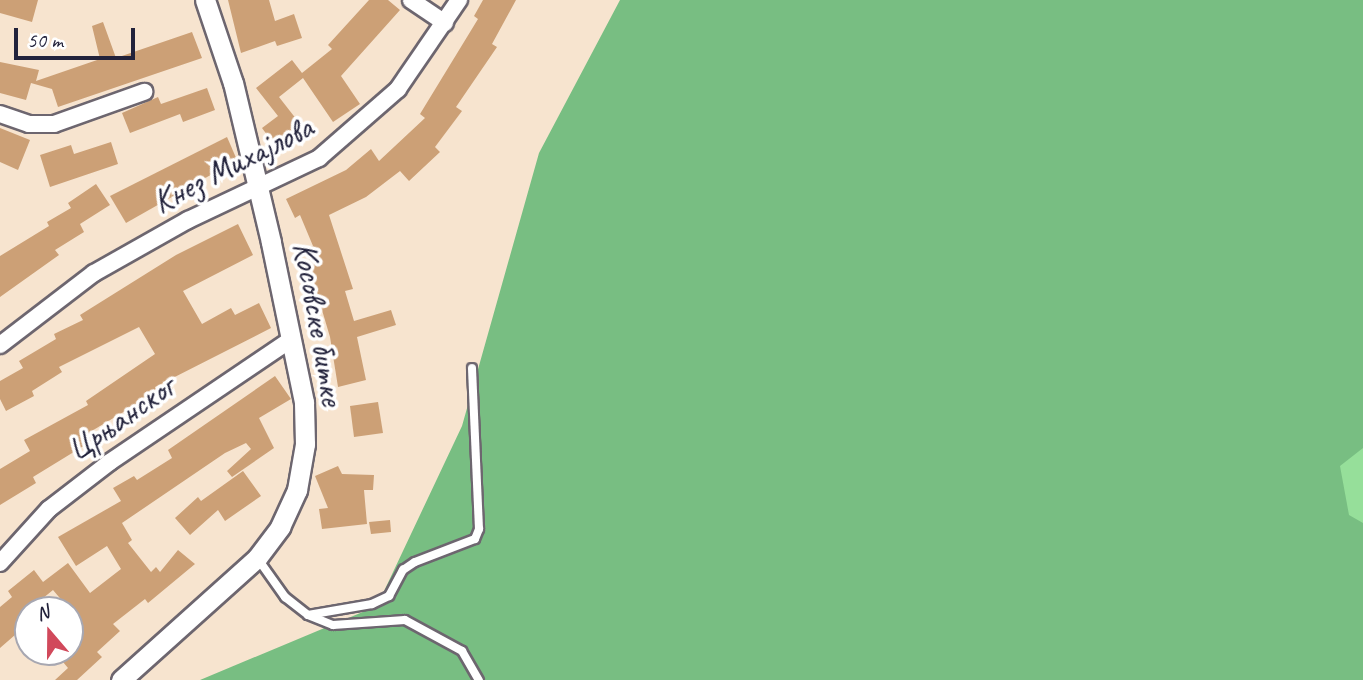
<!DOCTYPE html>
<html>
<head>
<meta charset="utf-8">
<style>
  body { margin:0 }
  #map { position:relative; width:1363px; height:680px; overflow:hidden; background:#f7e4cf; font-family:Caveat,sans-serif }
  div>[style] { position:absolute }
  .green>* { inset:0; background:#96df9a }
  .forest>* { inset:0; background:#78be82 }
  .building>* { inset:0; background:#cca076 }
  .roads { filter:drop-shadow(2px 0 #6d666f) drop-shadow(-2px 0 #6d666f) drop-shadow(0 2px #6d666f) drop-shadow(0 -2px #6d666f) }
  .service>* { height:8px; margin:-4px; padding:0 4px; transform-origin:4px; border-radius:4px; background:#fff }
  .minor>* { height:16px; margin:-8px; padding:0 8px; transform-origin:8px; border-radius:8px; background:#fff }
  .tertiary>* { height:19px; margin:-9.5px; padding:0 9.5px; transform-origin:9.5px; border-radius:9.5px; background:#fff }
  span { translate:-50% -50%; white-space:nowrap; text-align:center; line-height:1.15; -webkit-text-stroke:7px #fff; paint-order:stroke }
  .street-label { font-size:33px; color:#22223b }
  .north { position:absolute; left:14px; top:596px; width:70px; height:70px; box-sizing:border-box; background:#fff; border:2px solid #a7a7b1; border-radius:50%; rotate:340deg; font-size:19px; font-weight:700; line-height:28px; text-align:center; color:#22223b }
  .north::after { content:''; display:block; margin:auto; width:24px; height:32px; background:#d1495b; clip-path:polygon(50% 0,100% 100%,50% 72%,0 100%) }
  .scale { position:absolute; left:14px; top:28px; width:121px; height:32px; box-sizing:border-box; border:4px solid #22223b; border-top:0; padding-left:9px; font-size:21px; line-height:24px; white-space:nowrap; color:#22223b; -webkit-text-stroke:5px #fff; paint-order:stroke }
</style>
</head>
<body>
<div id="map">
  <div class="green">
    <i style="clip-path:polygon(1363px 345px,1363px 569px,1319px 514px)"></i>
  </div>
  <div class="forest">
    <i style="clip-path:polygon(620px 0,1363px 0,1363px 448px,1340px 466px,1349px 515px,1363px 523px,1363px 680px,200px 680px,377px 606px,462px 426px,539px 153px)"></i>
  </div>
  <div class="building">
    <i style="clip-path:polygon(0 0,38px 0,32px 22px,0 13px)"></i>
    <i style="clip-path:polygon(228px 0,269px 0,275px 21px,294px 14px,302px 38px,277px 46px,275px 41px,241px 53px)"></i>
    <i style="clip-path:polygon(369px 0,388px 0,400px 10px,341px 76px,360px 104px,333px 122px,303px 78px,279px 97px,304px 129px,286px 143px,281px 137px,273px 143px,262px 128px,278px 116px,256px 88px,292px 60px,302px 73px,332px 49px,328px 45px)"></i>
    <i style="clip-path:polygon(483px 0,516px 0,492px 44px,497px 47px,456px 107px,462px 111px,435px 147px,440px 152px,409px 181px,400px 171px,366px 197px,329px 215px,353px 289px,345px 291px,354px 321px,391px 310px,396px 325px,357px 337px,366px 380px,338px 387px,330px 337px,311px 273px,307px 248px,313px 246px,300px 215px,295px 218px,286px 199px,346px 170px,371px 149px,379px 161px,425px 118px,420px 114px,478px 19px,474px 16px)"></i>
    <i style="clip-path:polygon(103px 22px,116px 58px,192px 32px,202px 58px,58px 107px,52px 89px,31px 83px,26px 100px,0 93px,0 62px,39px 70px,36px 81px,100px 59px,92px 26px)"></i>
    <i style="clip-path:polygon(207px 88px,215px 110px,183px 122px,180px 114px,130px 133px,122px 113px,158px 97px,161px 104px)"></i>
    <i style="clip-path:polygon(0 128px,30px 140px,18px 170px,0 162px)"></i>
    <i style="clip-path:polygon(227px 137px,237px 160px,126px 223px,110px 196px)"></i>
    <i style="clip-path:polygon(111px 142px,118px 164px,50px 187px,40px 155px,71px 145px,74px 154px)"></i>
    <i style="clip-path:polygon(96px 184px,110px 205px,80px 224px,84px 232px,55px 250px,59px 255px,0 297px,0 256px,49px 226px,47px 222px,71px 208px,68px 203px)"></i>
    <i style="clip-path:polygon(238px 224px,253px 255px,183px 291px,202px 324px,231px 308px,235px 315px,259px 303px,271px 328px,155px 387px,157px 392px,90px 432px,95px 439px,33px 477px,36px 483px,0 505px,0 469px,30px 451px,24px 440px,88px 405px,86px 401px,155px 354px,139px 327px,59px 367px,62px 372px,32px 391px,34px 396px,6px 411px,0 399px,0 381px,23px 368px,19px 361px,56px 339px,54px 334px,83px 320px,80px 315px,176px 255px)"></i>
    <i style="clip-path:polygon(275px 376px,291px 399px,259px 418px,274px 448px,232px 477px,227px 471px,251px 449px,246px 443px,225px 453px,122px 523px,132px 540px,128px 543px,151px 572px,156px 567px,160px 572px,178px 550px,195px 564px,148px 603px,145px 599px,113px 624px,120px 631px,97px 652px,102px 657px,77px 680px,55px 680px,68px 668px,58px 656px,70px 652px,70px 610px,53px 590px,16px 620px,23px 628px,0 648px,0 607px,12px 597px,8px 591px,34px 570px,43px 582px,68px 563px,90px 593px,121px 569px,107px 546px,76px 566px,58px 537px,121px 501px,113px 488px,134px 476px,137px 480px,172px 458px,168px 450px)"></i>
    <i style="clip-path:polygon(378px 402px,383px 433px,354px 437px,350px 406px)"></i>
    <i style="clip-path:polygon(338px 466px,342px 474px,374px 475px,373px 490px,364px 490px,367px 524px,322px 529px,319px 509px,328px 508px,315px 476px)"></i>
    <i style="clip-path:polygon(243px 471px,261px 496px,225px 521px,218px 510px,190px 535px,175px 518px,198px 497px,201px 501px)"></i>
    <i style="clip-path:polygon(390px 520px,391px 532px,371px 534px,369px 522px)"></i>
  </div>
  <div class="roads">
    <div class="service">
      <i style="left:258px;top:559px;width:47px;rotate:54.6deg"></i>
      <i style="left:285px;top:597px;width:29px;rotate:38deg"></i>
      <i style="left:308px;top:615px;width:27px;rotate:22deg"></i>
      <i style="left:333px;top:625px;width:72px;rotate:-4deg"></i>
      <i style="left:405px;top:620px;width:65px;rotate:28.5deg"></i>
      <i style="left:462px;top:651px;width:34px;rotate:60deg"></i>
      <i style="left:308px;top:615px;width:65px;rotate:-9.8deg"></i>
      <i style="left:372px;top:604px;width:19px;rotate:-25deg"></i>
      <i style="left:389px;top:596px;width:30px;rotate:-62deg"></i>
      <i style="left:403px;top:570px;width:14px;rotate:-34deg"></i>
      <i style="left:415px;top:562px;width:64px;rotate:-21deg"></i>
      <i style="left:475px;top:539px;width:11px;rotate:-68deg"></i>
      <i style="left:479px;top:529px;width:161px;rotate:-92.5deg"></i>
    </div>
    <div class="minor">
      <i style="left:411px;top:0;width:41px;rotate:34.1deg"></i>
      <i style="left:0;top:114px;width:31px;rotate:19deg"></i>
      <i style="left:29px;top:124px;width:25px"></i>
      <i style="left:54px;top:124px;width:96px;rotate:-19.6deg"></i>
      <i style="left:0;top:345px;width:118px;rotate:-37.5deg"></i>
      <i style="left:94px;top:273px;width:108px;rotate:-29.4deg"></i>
      <i style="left:188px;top:220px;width:145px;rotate:-25.3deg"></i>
      <i style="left:319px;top:158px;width:105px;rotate:-41.1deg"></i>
      <i style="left:398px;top:89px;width:108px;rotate:-55.6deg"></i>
      <i style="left:0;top:563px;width:73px;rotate:-47.8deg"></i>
      <i style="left:49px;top:509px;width:77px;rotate:-37.6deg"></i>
      <i style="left:110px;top:462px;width:217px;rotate:-34.1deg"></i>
    </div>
    <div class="tertiary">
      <i style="left:121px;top:680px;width:183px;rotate:-41.9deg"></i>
      <i style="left:257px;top:558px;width:39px;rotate:-53deg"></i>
      <i style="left:280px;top:527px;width:41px;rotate:-65.3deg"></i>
      <i style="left:297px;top:490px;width:47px;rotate:-80.1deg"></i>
      <i style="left:305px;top:444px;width:42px;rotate:-91.4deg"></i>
      <i style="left:304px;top:402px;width:163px;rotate:-101.7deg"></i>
      <i style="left:271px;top:242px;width:163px;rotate:-103.4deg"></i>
      <i style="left:233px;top:83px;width:88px;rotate:-108.6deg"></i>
    </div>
  </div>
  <div class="street-label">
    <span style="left:233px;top:165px;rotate:-27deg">Кнез Михајлова</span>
    <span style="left:318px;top:324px;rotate:80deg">Косовске битке</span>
    <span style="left:121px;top:419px;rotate:-35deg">Црњанског</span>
  </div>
  <div class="north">N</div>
  <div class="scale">50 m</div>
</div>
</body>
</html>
